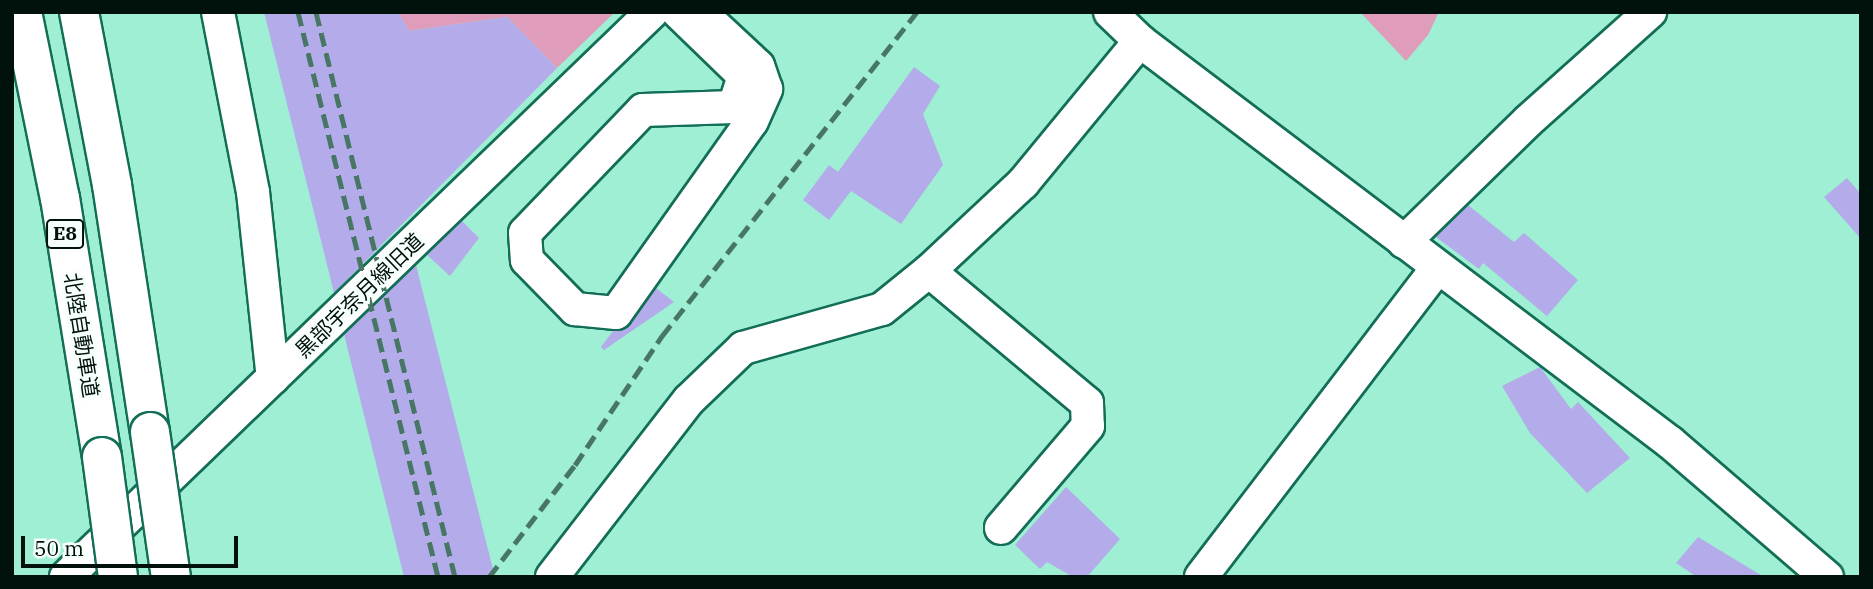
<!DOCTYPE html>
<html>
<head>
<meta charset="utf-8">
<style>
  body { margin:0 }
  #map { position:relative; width:1873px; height:589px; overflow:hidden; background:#9eefd3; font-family:"IBM Plex Serif","Noto Sans JP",serif }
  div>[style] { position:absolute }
  .green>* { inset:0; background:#e09cbb }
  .building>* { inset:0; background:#b4abea }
  .roads { filter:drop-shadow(2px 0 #136e57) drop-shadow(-2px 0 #136e57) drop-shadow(0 2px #136e57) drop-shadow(0 -2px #136e57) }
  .minor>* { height:32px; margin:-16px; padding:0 16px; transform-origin:16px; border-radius:16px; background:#fff }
  .highway>* { height:38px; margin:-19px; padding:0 19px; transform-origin:19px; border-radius:19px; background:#fff }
  .rail>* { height:5px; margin-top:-2.5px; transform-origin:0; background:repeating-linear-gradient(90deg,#477665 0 14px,transparent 0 21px) }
  .bridges { filter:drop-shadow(2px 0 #136e57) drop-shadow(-2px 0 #136e57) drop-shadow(0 2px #136e57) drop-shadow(0 -2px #136e57) }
  .highway-bridge>* { height:38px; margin:-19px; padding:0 19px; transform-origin:19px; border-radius:19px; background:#fff }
  span { translate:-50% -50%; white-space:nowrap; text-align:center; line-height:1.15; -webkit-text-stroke:6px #f7fffc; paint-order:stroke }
  .shield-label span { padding:2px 5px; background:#f7fffc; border:2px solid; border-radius:5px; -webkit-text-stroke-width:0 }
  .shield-label { font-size:19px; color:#00120b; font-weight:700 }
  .street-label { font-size:21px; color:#00120b }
  .frame { position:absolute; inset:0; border:14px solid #00120b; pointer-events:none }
  .scale { position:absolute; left:21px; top:536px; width:217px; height:32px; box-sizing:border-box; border:4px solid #00120b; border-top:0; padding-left:9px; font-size:21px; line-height:24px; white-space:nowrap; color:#00120b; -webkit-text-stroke:5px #f7fffc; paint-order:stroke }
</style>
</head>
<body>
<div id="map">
  <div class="green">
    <i style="clip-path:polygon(398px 12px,615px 12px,557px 68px,507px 17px,409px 31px)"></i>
    <i style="clip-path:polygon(1360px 12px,1439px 12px,1428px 35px,1406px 61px)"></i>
  </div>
  <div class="building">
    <i style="clip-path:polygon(264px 12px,398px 12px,409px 31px,507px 17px,557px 68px,334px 293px)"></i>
    <i style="clip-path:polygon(914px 67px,940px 86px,923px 114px,943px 165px,901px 224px,851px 191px,829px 220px,803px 200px,829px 165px,838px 172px)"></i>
    <i style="clip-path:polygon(1847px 178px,1861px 194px,1861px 239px,1824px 197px)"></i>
    <i style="clip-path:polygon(1468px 205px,1514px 242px,1524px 233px,1578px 280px,1547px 316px,1483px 263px,1479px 269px,1436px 237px)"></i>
    <i style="clip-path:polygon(462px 221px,479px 238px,450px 276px,427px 255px)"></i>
    <i style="clip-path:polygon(416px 265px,495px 577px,404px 577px,344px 334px)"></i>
    <i style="clip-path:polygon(656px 288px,674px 302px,604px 350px,601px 347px,613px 331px,631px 324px)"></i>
    <i style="clip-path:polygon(1540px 367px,1571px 409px,1578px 402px,1630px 458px,1587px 493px,1530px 433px,1502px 386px)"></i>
    <i style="clip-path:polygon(1066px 487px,1120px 539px,1087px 577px,1073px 577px,1047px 562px,1040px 569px,1015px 545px)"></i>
    <i style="clip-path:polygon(1698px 537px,1764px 577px,1697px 577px,1676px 563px)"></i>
  </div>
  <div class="roads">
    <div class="minor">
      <i style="left:218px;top:12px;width:183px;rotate:79deg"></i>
      <i style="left:253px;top:192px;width:187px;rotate:83.9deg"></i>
      <i style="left:678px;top:12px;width:92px;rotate:44.1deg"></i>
      <i style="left:744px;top:76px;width:33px;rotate:108deg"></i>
      <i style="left:734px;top:107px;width:91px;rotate:178.1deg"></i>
      <i style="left:643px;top:110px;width:170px;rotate:133.8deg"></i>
      <i style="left:525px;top:233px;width:27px;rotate:86deg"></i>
      <i style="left:527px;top:260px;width:69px;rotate:45.6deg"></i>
      <i style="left:575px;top:309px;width:41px;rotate:5.6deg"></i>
      <i style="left:616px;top:313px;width:235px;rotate:-54.7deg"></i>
      <i style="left:752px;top:121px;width:35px;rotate:-66deg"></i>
      <i style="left:766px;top:89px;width:24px;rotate:-109deg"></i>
      <i style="left:758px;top:66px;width:79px;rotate:-137deg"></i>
      <i style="left:1110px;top:12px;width:42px;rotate:44deg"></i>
      <i style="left:1140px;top:41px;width:666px;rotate:37.13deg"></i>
      <i style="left:1671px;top:443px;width:206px;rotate:40.7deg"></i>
      <i style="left:1404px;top:242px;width:173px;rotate:-44.3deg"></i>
      <i style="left:1528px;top:121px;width:164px;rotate:-41.8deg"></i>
      <i style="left:929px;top:271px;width:206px;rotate:39.9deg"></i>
      <i style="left:1087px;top:403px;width:23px;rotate:88deg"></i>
      <i style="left:1088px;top:426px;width:134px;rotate:130.5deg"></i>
      <i style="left:66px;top:577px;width:814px;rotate:-43.95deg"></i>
      <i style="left:552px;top:577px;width:224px;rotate:-52.3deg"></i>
      <i style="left:689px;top:400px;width:75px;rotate:-43.9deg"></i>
      <i style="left:743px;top:348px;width:144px;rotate:-15.7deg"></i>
      <i style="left:882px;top:309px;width:60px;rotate:-39deg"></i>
      <i style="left:929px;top:271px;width:129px;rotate:-43.1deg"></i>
      <i style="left:1023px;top:183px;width:184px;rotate:-50.5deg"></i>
      <i style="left:1201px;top:577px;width:389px;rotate:-52.6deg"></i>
    </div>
    <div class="highway">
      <i style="left:22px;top:12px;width:190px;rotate:78.5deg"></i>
      <i style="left:60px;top:198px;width:262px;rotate:80.8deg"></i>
      <i style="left:79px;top:12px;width:176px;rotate:79.2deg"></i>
      <i style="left:112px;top:185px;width:250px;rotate:81.3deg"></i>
    </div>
  </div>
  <div class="rail">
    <i style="left:298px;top:12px;width:582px;rotate:76.08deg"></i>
    <i style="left:316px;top:12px;width:582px;rotate:76.18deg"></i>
    <i style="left:489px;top:577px;width:141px;rotate:-52.5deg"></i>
    <i style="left:575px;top:465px;width:156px;rotate:-56deg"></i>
    <i style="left:662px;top:336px;width:412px;rotate:-51.8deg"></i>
  </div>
  <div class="bridges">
    <div class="highway-bridge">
      <i style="left:150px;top:432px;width:147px;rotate:81.8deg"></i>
      <i style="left:102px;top:457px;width:121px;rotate:82.4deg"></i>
    </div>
  </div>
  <div class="shield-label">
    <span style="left:65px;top:234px">E8</span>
  </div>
  <div class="street-label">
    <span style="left:359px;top:295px;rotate:-44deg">黒部宇奈月線旧道</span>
    <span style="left:82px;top:335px;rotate:81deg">北陸自動車道</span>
  </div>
  <div class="frame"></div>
  <div class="scale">50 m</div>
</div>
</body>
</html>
